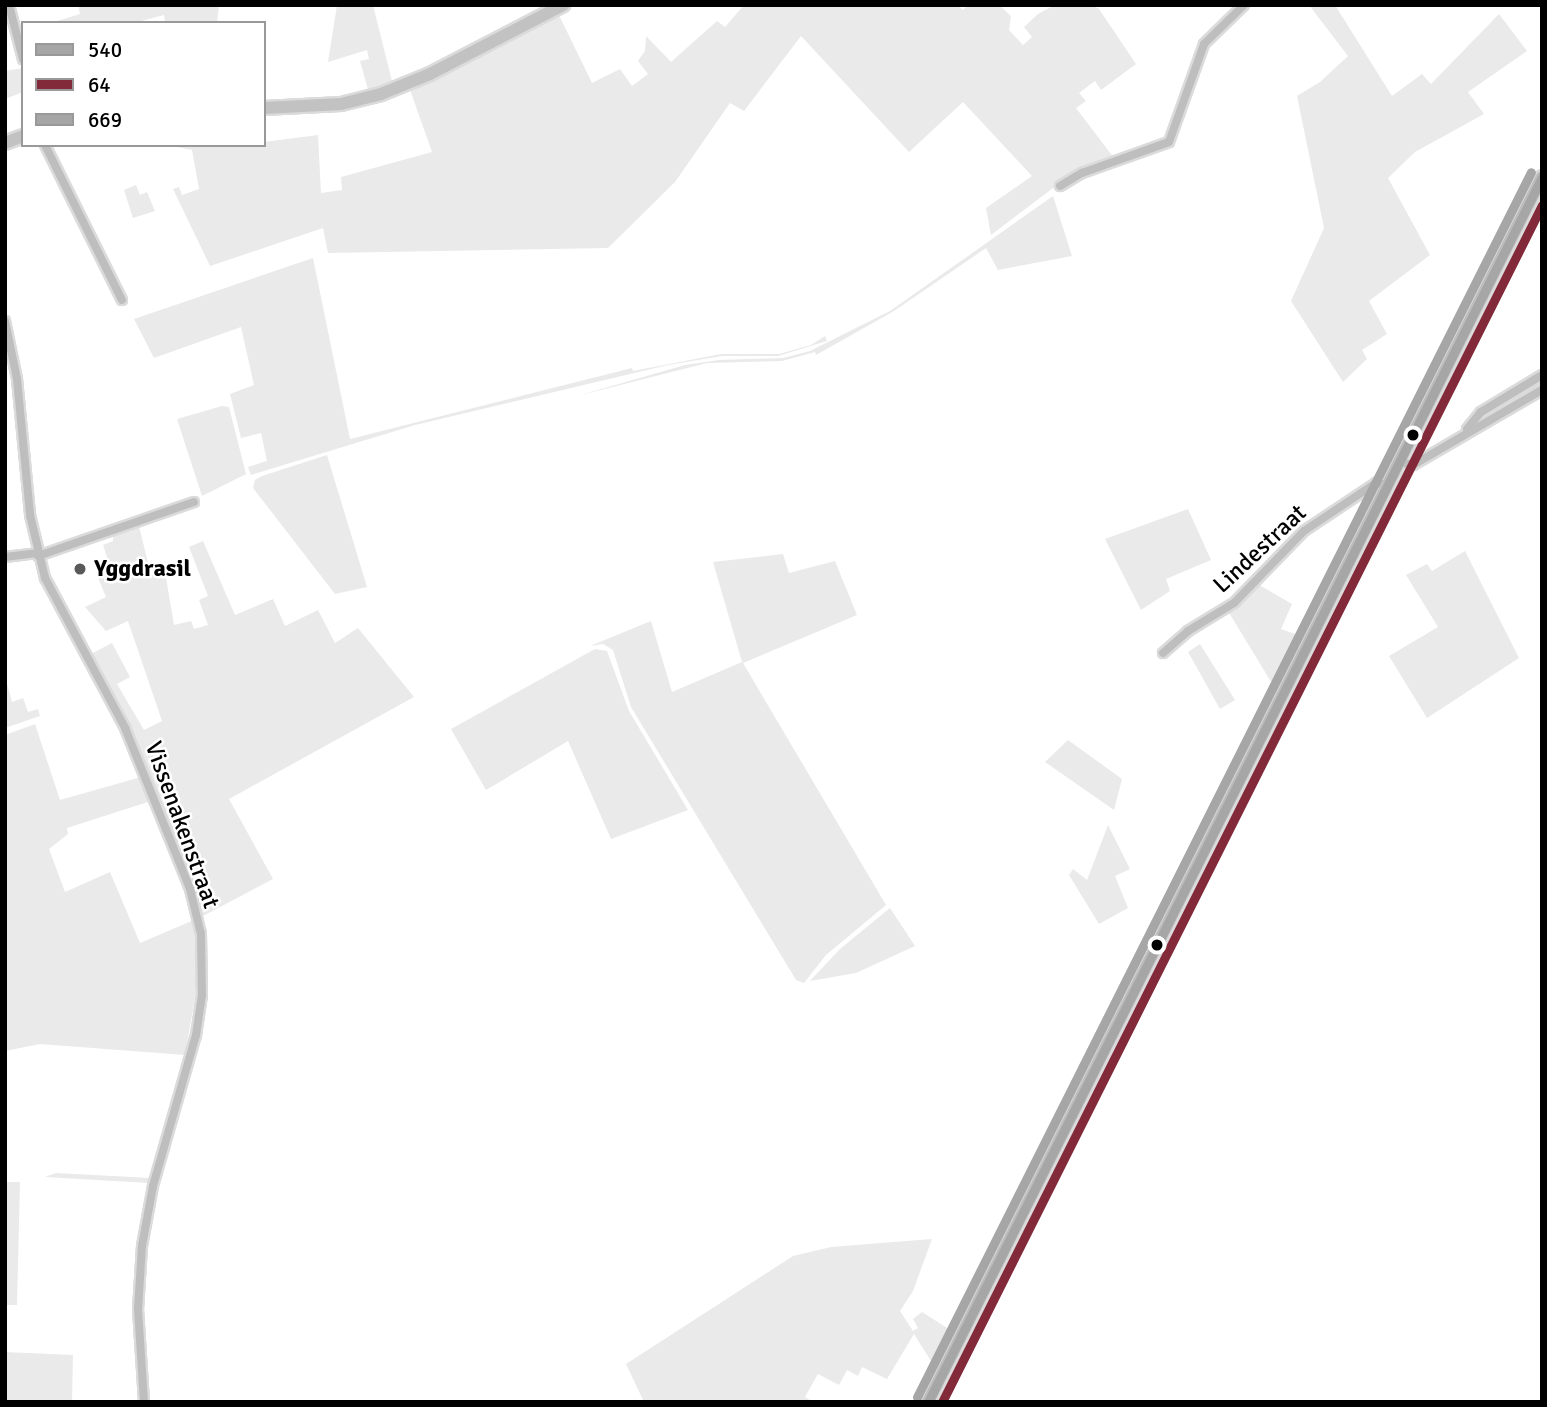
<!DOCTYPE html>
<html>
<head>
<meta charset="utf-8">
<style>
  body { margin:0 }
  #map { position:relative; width:1547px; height:1407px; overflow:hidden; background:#fff; font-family:Signika,sans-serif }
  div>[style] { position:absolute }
  .green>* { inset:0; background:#eaeaea }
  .roads { filter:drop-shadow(2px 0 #dbdbdb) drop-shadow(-2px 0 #dbdbdb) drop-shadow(0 2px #dbdbdb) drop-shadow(0 -2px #dbdbdb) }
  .street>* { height:8px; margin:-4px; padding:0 4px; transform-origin:4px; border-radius:4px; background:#bebebe }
  .secondary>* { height:12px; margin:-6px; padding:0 6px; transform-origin:6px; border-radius:6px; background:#c2c2c2 }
  .primary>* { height:12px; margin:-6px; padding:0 6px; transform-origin:6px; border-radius:6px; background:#bdbdbd }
  .bus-1>* { height:9px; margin:-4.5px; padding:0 4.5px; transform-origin:4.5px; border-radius:4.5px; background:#a6a6a6 }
  .bus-2>* { height:9px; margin:-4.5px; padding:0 4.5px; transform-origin:4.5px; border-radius:4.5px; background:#822a3a }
  .bus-3>* { height:9px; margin:-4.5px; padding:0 4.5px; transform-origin:4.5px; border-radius:4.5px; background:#a6a6a6 }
  .dots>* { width:19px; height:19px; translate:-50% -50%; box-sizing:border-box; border:4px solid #fff; border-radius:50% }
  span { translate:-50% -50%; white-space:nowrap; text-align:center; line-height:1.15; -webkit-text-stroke:5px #fff; paint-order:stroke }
  .street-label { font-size:24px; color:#000 }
  .poi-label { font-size:24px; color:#000; font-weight:700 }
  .left { translate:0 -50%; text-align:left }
  .frame { position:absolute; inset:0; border:7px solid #000; pointer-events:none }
  .legend { position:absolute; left:21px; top:21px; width:245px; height:126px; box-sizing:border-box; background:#fff; border:2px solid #999; margin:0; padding:9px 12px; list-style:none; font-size:21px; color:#000 }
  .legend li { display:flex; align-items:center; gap:14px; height:35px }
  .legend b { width:35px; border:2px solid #999 }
</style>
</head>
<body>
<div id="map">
  <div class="green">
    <i style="clip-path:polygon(78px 5px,219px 5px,217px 23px,165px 23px,164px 15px,134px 23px,51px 23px,80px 14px)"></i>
    <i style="clip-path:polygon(337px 5px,373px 5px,393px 85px,369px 93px,360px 61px,369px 59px,367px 50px,328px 62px)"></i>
    <i style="clip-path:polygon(744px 5px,957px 5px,963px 10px,968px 5px,999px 5px,1011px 16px,1009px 30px,1023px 45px,1032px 37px,1024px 27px,1038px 14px,1055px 5px,1091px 5px,1099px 9px,1136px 64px,1101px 90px,1095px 81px,1079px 93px,1086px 101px,1076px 108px,1114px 158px,1065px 179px,991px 235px,986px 208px,1032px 176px,963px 102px,909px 152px,801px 36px,744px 111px,730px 103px,675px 182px,608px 248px,328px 253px,323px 228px,210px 266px,173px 189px,179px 187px,182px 195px,199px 189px,192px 150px,167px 145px,264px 145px,264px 142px,318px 135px,321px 193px,342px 190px,341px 177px,432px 152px,410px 90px,558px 13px,592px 83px,620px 69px,632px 86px,648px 74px,638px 61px,645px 51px,646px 36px,671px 62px,717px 21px,725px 27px)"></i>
    <i style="clip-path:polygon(1309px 5px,1335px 5px,1392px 96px,1422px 74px,1431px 84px,1499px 14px,1527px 51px,1468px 92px,1484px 114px,1415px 152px,1388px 178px,1430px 255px,1369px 301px,1387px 334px,1362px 350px,1367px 359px,1343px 382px,1291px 301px,1324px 228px,1297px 96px,1320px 82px,1348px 56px)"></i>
    <i style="clip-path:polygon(23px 68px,23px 92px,5px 99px,5px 71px)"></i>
    <i style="clip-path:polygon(136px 185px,140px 195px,147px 192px,155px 211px,133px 218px,124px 190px)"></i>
    <i style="clip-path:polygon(1053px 196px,1072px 256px,998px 270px,986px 248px,894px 311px,816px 355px,815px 352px,782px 361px,707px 363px,577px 396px,685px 365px,719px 360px,783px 358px,810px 351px,890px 311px)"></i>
    <i style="clip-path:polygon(313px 258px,350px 439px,632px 368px,633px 371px,721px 354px,779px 354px,811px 345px,825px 336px,827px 341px,778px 356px,722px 356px,668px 365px,415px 425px,251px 475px,248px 467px,267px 461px,261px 433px,241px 438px,230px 394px,254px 385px,241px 327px,154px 358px,134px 319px)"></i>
    <i style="clip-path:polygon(222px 406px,229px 407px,246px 474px,202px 496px,177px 419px)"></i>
    <i style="clip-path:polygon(327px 455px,367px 587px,335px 594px,253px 488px,255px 480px,262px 476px)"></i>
    <i style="clip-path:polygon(1188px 509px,1211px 560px,1166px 579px,1170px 591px,1141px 610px,1105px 539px)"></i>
    <i style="clip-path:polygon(139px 526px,151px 575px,165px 572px,174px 625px,191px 621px,194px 629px,208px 625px,199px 600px,208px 596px,189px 547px,203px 541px,235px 615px,273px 599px,285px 626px,318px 610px,335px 643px,358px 628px,414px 697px,229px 799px,273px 879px,201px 917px,140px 751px,91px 654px,112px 643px,130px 677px,117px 684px,144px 730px,162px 721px,128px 621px,106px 631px,85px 607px,106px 597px,96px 573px,110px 566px,103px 545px,113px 541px,113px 535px)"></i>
    <i style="clip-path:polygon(1465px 551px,1519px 658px,1427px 718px,1389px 656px,1438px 627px,1406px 575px,1427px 564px,1432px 571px)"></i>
    <i style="clip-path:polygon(783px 554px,789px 573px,835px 561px,857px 615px,743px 663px,886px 905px,826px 955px,804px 983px,796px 980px,631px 707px,613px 650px,603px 644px,590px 646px,651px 621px,672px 692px,742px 662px,713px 562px)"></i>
    <i style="clip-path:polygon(1256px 583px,1292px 604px,1281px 629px,1304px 637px,1276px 690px,1228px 611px)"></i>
    <i style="clip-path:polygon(1200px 644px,1235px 700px,1220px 709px,1188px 652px)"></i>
    <i style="clip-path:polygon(595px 649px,607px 651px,629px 711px,688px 810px,611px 839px,568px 741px,486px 790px,451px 729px)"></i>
    <i style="clip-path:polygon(5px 676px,12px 702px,23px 698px,28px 712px,38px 709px,40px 716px,5px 728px)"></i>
    <i style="clip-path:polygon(35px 724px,60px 800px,141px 777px,151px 801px,67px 828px,68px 834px,49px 849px,65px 892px,110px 872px,140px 943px,194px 920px,198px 981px,185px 1055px,40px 1044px,5px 1051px,5px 735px)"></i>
    <i style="clip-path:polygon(1068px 740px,1122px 779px,1114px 810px,1045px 762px)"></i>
    <i style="clip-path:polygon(1108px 825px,1130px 869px,1115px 876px,1128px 908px,1099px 924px,1069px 875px,1073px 869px,1087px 880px)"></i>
    <i style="clip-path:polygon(890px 908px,915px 946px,856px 973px,810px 981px,840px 949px)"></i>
    <i style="clip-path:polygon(56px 1173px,151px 1178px,149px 1183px,45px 1177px)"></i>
    <i style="clip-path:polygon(5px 1182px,20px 1182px,17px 1305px,5px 1305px)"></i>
    <i style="clip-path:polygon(932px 1239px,913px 1291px,900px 1311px,913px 1331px,918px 1328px,913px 1319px,922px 1312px,955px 1333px,936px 1369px,914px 1334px,887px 1379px,862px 1367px,858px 1376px,847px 1370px,839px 1385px,818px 1374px,805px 1397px,813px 1402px,644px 1402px,626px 1364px,793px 1256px,831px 1247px)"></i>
    <i style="clip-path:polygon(5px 1352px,73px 1355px,72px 1402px,5px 1402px)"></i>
  </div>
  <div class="roads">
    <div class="street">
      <i style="left:9px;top:5px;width:56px;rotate:75.5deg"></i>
      <i style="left:45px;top:145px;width:173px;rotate:63.6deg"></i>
      <i style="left:1060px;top:186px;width:26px;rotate:-31deg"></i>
      <i style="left:1082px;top:173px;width:92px;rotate:-19.6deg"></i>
      <i style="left:1169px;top:142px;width:104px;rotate:-70.3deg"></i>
      <i style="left:1204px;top:44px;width:56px;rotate:-44.3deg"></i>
      <i style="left:5px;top:321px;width:59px;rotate:78.3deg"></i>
      <i style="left:17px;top:379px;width:137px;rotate:84.5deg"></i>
      <i style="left:30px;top:515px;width:65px;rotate:76.6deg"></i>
      <i style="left:45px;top:578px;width:170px;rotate:61.9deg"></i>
      <i style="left:125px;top:728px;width:174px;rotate:68deg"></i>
      <i style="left:190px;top:889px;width:46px;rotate:76.3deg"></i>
      <i style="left:201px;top:934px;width:61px;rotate:89.1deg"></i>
      <i style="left:202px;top:995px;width:40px;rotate:98.5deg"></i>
      <i style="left:196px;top:1035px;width:157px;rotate:105.9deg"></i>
      <i style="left:153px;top:1186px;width:61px;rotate:100.4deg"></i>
      <i style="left:142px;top:1246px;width:63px;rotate:93.6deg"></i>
      <i style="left:138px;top:1309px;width:93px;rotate:86.3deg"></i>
      <i style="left:1467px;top:429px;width:22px;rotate:-51deg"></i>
      <i style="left:1481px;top:412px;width:71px;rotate:-31.2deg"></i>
      <i style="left:1399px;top:462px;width:14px;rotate:12deg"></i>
      <i style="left:1413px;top:465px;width:149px;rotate:-30.2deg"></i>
      <i style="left:38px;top:556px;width:165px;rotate:-19.1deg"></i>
      <i style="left:5px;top:557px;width:32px;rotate:-7deg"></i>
      <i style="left:1163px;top:653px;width:33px;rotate:-41deg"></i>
      <i style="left:1188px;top:631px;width:54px;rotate:-31.3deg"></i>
      <i style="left:1234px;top:603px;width:100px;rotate:-45.8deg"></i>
      <i style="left:1304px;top:531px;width:87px;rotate:-33.7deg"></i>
      <i style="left:1376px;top:483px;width:12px;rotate:9deg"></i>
    </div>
    <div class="secondary">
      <i style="left:264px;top:108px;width:77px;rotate:-3deg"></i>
      <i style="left:341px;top:104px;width:41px;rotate:-14deg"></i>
      <i style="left:381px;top:94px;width:53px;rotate:-22.2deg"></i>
      <i style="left:430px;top:74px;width:150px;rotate:-27.4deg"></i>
      <i style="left:5px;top:143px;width:19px;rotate:-21deg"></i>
    </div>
    <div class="primary">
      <i style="left:928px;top:1402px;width:1370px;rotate:-63.38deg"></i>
    </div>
  </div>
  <div class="bus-1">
    <i style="left:928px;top:1402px;width:1370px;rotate:-63.38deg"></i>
  </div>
  <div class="bus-2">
    <i style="left:942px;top:1402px;width:1339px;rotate:-63.38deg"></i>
  </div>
  <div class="bus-3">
    <i style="left:917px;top:1397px;width:1370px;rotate:-63.38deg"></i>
  </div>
  <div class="dots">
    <i style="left:1413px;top:435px;background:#000"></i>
    <i style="left:80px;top:569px;background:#595959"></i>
    <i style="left:1157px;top:945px;background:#000"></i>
  </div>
  <div class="street-label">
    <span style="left:1260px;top:549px;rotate:-43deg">Lindestraat</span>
    <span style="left:182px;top:825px;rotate:70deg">Vissenakenstraat</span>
  </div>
  <div class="poi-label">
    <span class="left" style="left:94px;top:569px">Yggdrasil</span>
  </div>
  <div class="frame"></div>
  <ul class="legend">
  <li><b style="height:9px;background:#a6a6a6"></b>540</li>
  <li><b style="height:9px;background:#822a3a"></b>64</li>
  <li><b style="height:9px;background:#a6a6a6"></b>669</li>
  </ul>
</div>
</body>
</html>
